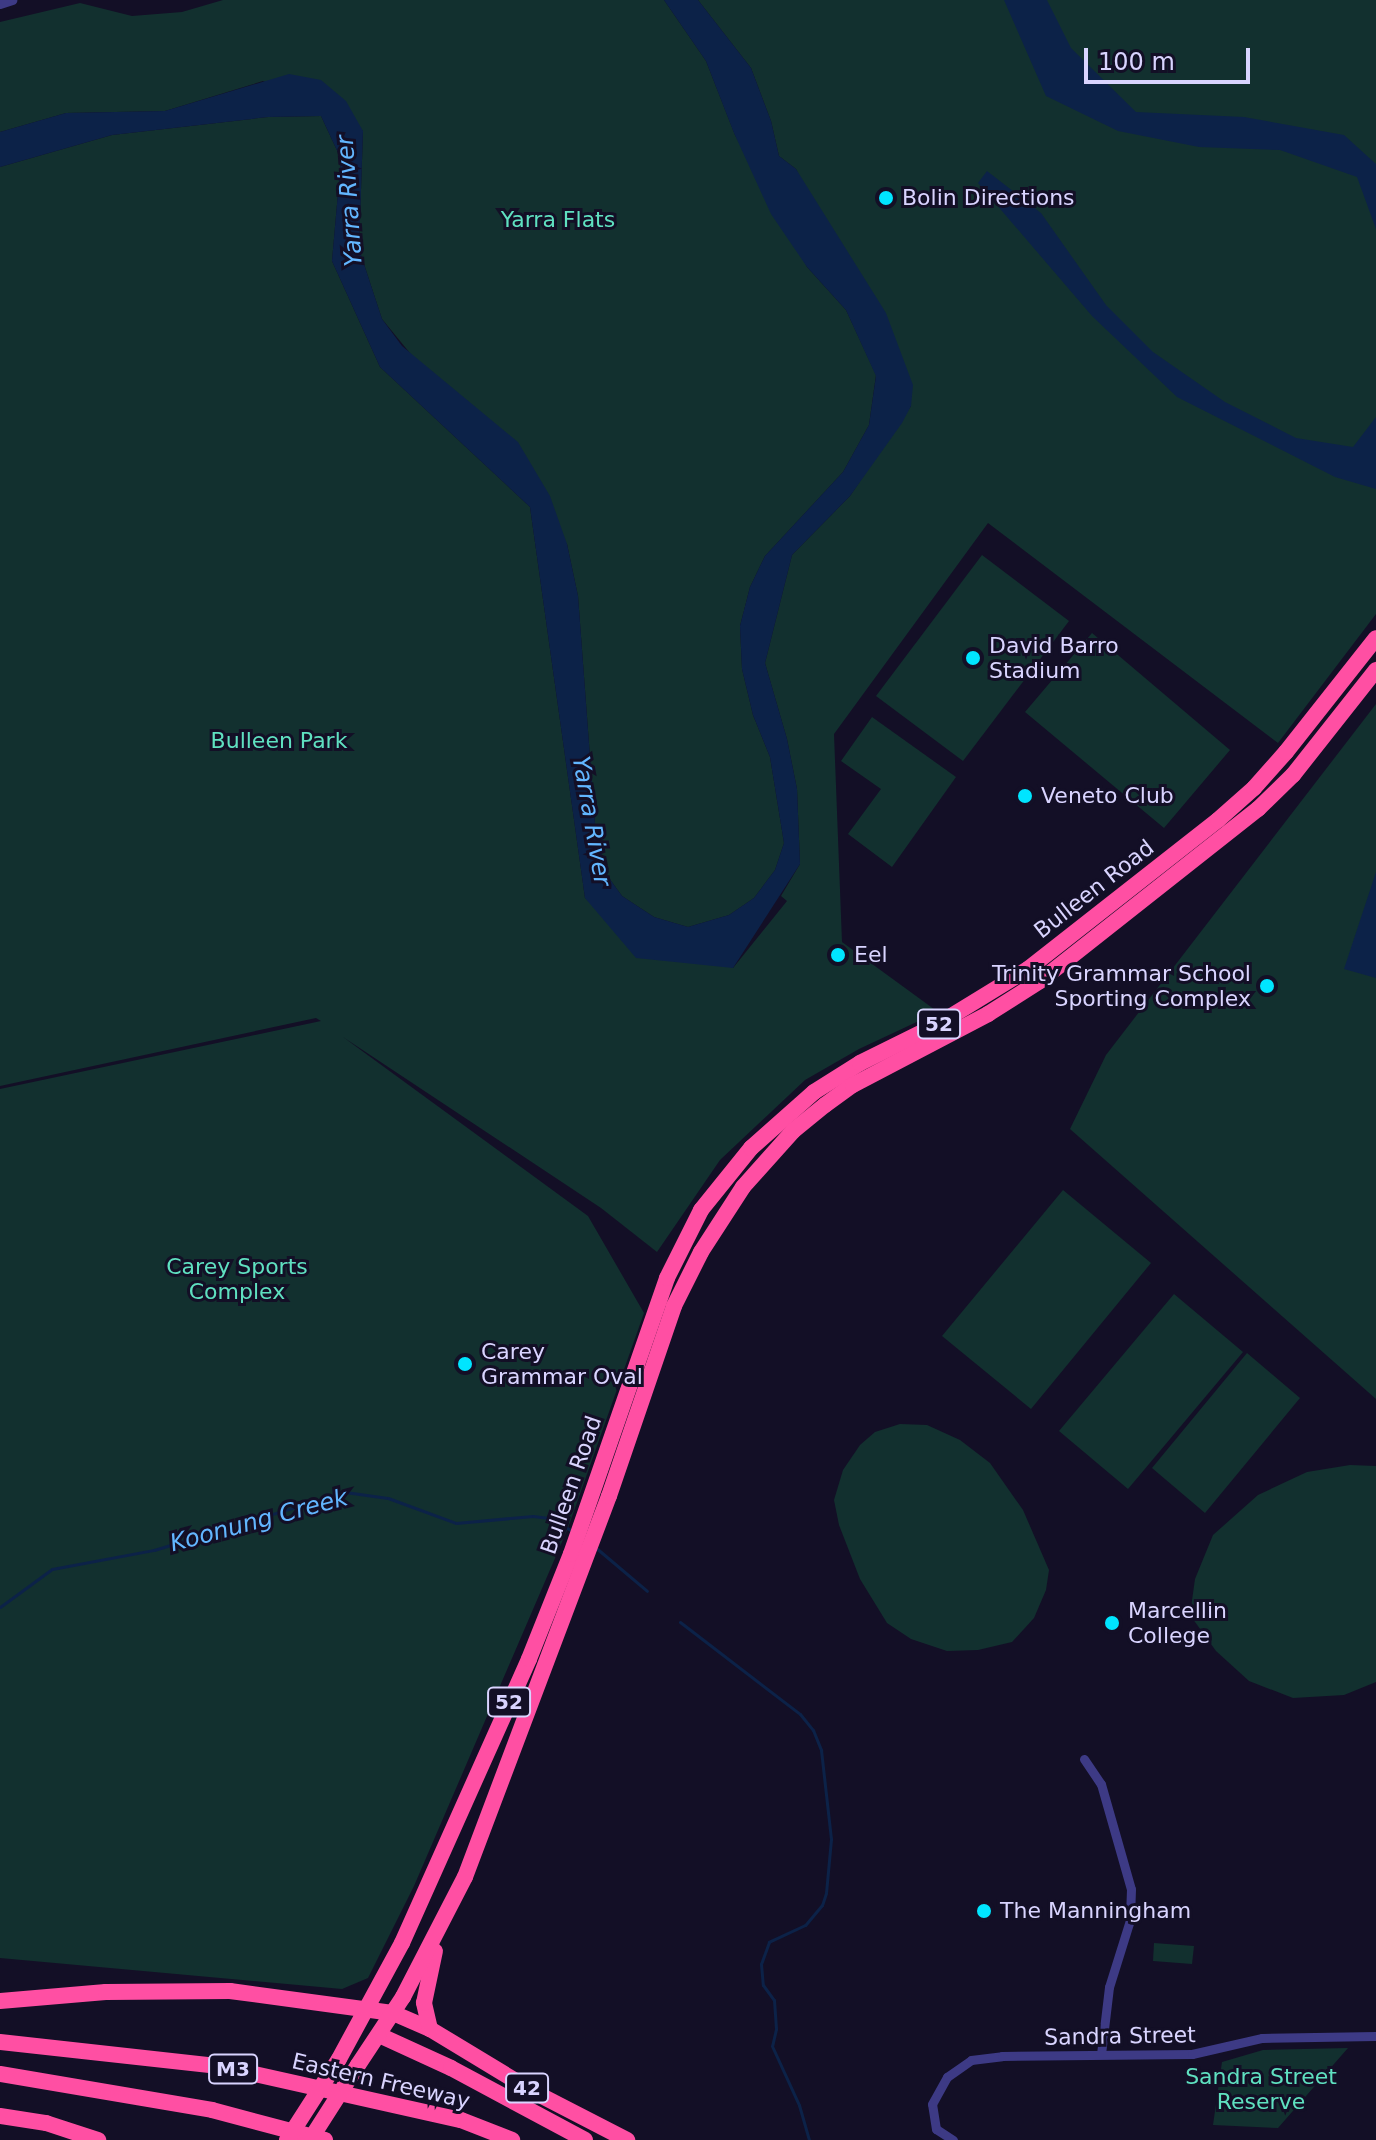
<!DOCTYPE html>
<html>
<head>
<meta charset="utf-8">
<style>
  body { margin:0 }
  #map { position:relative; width:1376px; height:2140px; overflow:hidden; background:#130f26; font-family:"DejaVu Sans",sans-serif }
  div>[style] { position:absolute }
  .green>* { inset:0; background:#12302f }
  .water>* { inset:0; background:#0c2248 }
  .stream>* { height:3px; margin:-1.5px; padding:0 1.5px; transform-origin:1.5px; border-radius:1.5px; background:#0c2248 }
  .street>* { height:9px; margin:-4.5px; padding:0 4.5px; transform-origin:4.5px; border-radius:4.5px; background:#3d3a85 }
  .highway>* { height:16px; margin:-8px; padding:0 8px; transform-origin:8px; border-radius:8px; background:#ff4fa3 }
  .highway-bridge>* { height:16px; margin:-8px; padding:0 8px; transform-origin:8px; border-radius:8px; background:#ff4fa3 }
  .dots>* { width:22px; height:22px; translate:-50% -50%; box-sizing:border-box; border:4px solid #130f26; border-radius:50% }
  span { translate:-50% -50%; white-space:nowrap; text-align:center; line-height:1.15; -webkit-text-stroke:6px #130f26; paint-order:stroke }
  .shield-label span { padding:2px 6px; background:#130f26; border:2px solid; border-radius:6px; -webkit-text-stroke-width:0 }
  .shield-label { font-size:20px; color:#d9d4ff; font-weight:700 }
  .poi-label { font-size:22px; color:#d9d4ff }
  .left { translate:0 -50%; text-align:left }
  .right { translate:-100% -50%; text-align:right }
  .park-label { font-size:22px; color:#5fe0c0 }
  .street-label { font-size:22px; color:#d9d4ff }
  .water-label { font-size:24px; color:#62b6ff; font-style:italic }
  .scale { position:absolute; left:1084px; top:48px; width:166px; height:36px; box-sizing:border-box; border:4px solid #d9d4ff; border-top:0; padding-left:10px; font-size:24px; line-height:28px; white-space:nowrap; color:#d9d4ff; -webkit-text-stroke:6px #130f26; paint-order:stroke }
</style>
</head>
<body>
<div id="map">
  <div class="green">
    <i style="clip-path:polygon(223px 0,664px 0,706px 61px,735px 135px,807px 267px,846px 310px,876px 375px,869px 425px,843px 472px,765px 556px,750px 587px,740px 626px,742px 669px,753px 715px,770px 757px,784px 843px,775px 870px,754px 898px,729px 915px,688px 927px,654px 917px,622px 896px,606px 874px,595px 824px,578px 596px,567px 544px,382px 319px,359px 249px,363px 131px,263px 81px,165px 111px,66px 113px,0 132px,0 22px,80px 3px,132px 16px,182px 12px)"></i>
    <i style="clip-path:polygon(698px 0,1376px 0,1376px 614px,1278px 743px,988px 523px,834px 734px,842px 942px,938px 1012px,859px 1049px,805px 1080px,720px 1160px,657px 1252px,601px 1208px,343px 1037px,588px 1216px,644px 1313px,568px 1528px,414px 1886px,368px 1978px,342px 1989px,0 1958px,0 1089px,321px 1021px,316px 1018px,0 1086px,0 167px,112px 135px,268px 117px,321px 116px,341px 159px,332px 261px,380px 367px,530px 507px,585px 898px,733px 968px,787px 901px,781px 896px,800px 864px,797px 789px,787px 739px,765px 663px,792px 555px,850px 496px,911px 406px,796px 169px,779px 156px,771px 121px,751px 68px)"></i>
    <i style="clip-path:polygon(982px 555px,1069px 621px,963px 761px,876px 696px)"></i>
    <i style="clip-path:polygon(1092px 633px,1230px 750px,1164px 828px,1025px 712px)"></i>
    <i style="clip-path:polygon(1376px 704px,1376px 1399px,1070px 1129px,1106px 1055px)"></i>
    <i style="clip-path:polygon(872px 717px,956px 777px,892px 867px,848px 834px,881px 789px,841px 761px)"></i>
    <i style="clip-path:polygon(1063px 1190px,1151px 1263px,1031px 1409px,942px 1336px)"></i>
    <i style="clip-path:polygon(1174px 1294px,1243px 1352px,1128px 1489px,1059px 1431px)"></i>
    <i style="clip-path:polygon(1247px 1353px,1300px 1398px,1205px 1513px,1152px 1468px)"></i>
    <i style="clip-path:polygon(900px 1424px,927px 1425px,960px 1440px,990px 1463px,1023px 1510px,1049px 1570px,1046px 1590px,1034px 1618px,1012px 1642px,978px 1650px,947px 1651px,911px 1639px,887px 1623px,860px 1579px,839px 1525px,834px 1500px,843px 1470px,860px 1445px,875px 1432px)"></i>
    <i style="clip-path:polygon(1350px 1465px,1376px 1466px,1376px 1682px,1344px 1695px,1293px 1698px,1249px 1681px,1216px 1651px,1190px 1615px,1195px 1579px,1213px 1535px,1258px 1495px,1307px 1472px)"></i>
    <i style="clip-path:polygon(1154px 1943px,1194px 1946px,1192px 1964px,1153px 1961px)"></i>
    <i style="clip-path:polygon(1348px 2048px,1278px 2128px,1213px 2125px,1222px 2062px,1263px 2050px)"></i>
  </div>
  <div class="water">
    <i style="clip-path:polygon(664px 0,698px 0,751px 68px,771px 121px,779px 156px,796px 169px,886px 313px,913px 385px,911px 406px,902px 423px,850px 496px,792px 555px,765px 663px,787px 739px,797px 789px,800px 864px,733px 968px,636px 958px,585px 898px,530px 507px,380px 367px,332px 261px,341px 159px,321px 116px,268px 117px,112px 135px,0 167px,0 132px,66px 113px,165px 111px,289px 74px,321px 80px,346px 101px,363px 131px,359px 249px,382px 319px,402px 346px,518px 442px,550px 496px,567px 544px,578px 596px,595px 824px,606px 874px,622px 896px,654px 917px,688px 927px,729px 915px,754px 898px,775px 870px,784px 843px,770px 757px,753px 715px,742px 669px,740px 626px,750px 587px,765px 556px,843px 472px,869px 425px,876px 376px,846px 310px,807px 267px,771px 214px,734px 133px,706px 61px)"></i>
    <i style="clip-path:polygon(1004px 0,1047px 0,1071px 48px,1136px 112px,1244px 117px,1344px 135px,1376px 164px,1376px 229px,1357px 177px,1280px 150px,1199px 147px,1118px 131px,1046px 96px)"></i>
    <i style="clip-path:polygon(987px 171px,1041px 213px,1106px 305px,1153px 352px,1225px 402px,1296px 438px,1353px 447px,1376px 417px,1376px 489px,1335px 477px,1177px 397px,1092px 316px,978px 183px)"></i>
    <i style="clip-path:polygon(1376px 872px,1376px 978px,1344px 969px)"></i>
  </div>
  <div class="stream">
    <i style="left:595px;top:1547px;width:68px;rotate:40.2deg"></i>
    <i style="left:0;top:1607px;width:64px;rotate:-36.2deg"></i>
    <i style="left:52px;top:1569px;width:104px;rotate:-10.6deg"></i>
    <i style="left:154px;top:1550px;width:200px;rotate:-16.9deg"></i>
    <i style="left:345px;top:1492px;width:43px;rotate:7.9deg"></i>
    <i style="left:388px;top:1498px;width:72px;rotate:20.2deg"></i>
    <i style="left:456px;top:1523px;width:77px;rotate:-5.2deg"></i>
    <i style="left:533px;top:1516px;width:16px;rotate:7deg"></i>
    <i style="left:549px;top:1518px;width:26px;rotate:29deg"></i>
    <i style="left:680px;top:1622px;width:151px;rotate:37.5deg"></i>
    <i style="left:800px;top:1714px;width:21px;rotate:51deg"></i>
    <i style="left:813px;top:1730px;width:22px;rotate:68deg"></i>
    <i style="left:821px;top:1750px;width:90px;rotate:83.6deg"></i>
    <i style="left:831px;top:1839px;width:54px;rotate:95.3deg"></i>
    <i style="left:826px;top:1893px;width:13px;rotate:108deg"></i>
    <i style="left:822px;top:1905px;width:26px;rotate:130deg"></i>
    <i style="left:805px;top:1925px;width:40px;rotate:155deg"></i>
    <i style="left:769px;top:1942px;width:23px;rotate:110deg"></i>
    <i style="left:761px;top:1964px;width:21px;rotate:85deg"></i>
    <i style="left:763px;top:1985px;width:19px;rotate:54deg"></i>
    <i style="left:774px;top:2000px;width:29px;rotate:86deg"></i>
    <i style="left:776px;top:2029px;width:17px;rotate:103deg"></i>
    <i style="left:772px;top:2046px;width:65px;rotate:65.4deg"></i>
    <i style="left:799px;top:2105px;width:36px;rotate:74deg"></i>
  </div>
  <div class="street">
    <i style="left:0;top:4px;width:13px;rotate:-18deg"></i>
    <i style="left:1084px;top:1759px;width:30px;rotate:56deg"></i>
    <i style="left:1101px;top:1784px;width:109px;rotate:74.1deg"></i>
    <i style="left:1131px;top:1889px;width:31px;rotate:92deg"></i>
    <i style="left:1130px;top:1920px;width:70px;rotate:107.4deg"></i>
    <i style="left:1109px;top:1987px;width:67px;rotate:96.8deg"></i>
    <i style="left:953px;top:2140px;width:20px;rotate:-147deg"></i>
    <i style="left:936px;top:2129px;width:25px;rotate:-99deg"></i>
    <i style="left:932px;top:2104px;width:31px;rotate:-61deg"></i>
    <i style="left:947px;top:2077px;width:29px;rotate:-35deg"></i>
    <i style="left:971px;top:2060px;width:31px;rotate:-7deg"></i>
    <i style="left:1002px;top:2056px;width:190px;rotate:-0.6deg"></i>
    <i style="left:1192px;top:2054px;width:72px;rotate:-12.9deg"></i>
    <i style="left:1262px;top:2038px;width:114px;rotate:-1deg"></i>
  </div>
  <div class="highway">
    <i style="left:0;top:2001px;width:106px;rotate:-4.9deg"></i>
    <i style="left:106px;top:1992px;width:124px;rotate:-0.5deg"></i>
    <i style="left:230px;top:1991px;width:164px;rotate:7.7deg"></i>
    <i style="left:393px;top:2013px;width:40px;rotate:23.4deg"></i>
    <i style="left:430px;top:2029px;width:122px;rotate:31.2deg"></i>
    <i style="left:534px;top:2092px;width:105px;rotate:27.3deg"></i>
    <i style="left:430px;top:2029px;width:27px;rotate:-103deg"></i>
    <i style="left:424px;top:2003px;width:53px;rotate:-78.1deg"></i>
    <i style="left:379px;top:2035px;width:79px;rotate:24.6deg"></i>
    <i style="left:451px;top:2068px;width:152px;rotate:28.2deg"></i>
    <i style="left:0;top:2042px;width:220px;rotate:6.3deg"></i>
    <i style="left:219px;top:2066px;width:248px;rotate:12.6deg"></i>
    <i style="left:461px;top:2120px;width:55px;rotate:21.4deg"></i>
    <i style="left:339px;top:2059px;width:132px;rotate:-61.5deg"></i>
    <i style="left:402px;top:1943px;width:311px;rotate:-65.9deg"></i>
    <i style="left:529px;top:1659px;width:113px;rotate:-68.2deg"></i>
    <i style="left:571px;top:1554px;width:292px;rotate:-70.8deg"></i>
    <i style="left:667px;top:1278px;width:76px;rotate:-63.4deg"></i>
    <i style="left:701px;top:1210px;width:80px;rotate:-51.1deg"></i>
    <i style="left:751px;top:1148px;width:84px;rotate:-41.6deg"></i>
    <i style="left:814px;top:1092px;width:54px;rotate:-32.2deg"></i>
    <i style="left:860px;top:1063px;width:84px;rotate:-26.3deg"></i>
    <i style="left:935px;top:1026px;width:109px;rotate:-31.5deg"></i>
    <i style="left:1028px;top:969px;width:241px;rotate:-38.1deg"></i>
    <i style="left:1218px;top:820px;width:48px;rotate:-41.6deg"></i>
    <i style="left:1254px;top:788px;width:48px;rotate:-48.4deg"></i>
    <i style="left:1286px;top:752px;width:145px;rotate:-51.7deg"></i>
    <i style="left:358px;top:2065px;width:82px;rotate:-56.5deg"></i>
    <i style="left:403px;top:1997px;width:135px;rotate:-62.7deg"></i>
    <i style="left:465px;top:1877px;width:407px;rotate:-69.3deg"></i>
    <i style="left:609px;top:1496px;width:201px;rotate:-71.1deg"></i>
    <i style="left:674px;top:1306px;width:60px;rotate:-63.4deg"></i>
    <i style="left:701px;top:1252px;width:77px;rotate:-57.1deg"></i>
    <i style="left:743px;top:1187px;width:75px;rotate:-48.2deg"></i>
    <i style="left:793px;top:1131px;width:41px;rotate:-39.1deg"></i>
    <i style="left:825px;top:1105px;width:34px;rotate:-36deg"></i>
    <i style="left:853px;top:1085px;width:153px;rotate:-27.7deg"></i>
    <i style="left:988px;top:1014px;width:62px;rotate:-32.4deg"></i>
    <i style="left:1040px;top:981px;width:278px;rotate:-38.3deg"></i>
    <i style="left:1258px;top:809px;width:49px;rotate:-44.2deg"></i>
    <i style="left:1293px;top:775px;width:134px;rotate:-51.7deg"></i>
    <i style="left:0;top:2074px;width:215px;rotate:9.6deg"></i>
    <i style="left:212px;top:2110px;width:117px;rotate:14.9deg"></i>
    <i style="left:0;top:2116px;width:47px;rotate:8.7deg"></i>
    <i style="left:46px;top:2123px;width:55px;rotate:18.1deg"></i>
  </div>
  <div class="highway-bridge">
    <i style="left:287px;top:2140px;width:96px;rotate:-57.3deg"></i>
    <i style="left:310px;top:2140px;width:89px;rotate:-57.4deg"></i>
  </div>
  <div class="dots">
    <i style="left:886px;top:198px;background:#00e5ff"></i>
    <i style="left:973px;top:658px;background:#00e5ff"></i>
    <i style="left:1025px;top:796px;background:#00e5ff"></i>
    <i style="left:838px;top:955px;background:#00e5ff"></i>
    <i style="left:1267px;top:986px;background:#00e5ff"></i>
    <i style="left:465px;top:1364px;background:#00e5ff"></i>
    <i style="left:1112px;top:1623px;background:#00e5ff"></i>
    <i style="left:984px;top:1911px;background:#00e5ff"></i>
  </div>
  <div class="shield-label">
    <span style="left:939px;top:1024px">52</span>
    <span style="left:509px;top:1702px">52</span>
    <span style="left:233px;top:2069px">M3</span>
    <span style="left:527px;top:2088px">42</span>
  </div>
  <div class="poi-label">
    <span class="left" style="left:902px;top:198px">Bolin Directions</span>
    <span class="left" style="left:989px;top:658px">David Barro<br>Stadium</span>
    <span class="left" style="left:1041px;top:796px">Veneto Club</span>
    <span class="left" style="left:854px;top:955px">Eel</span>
    <span class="right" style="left:1251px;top:986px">Trinity Grammar School<br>Sporting Complex</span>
    <span class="left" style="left:481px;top:1364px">Carey<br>Grammar Oval</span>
    <span class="left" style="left:1128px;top:1623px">Marcellin<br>College</span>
    <span class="left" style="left:1000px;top:1911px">The Manningham</span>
  </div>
  <div class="park-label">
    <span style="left:558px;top:220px">Yarra Flats</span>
    <span style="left:279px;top:741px">Bulleen Park</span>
    <span style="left:237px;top:1279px">Carey Sports<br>Complex</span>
    <span style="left:1261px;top:2089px">Sandra Street<br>Reserve</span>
  </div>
  <div class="street-label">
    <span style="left:1094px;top:889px;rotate:-38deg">Bulleen Road</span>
    <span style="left:571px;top:1485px;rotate:-71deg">Bulleen Road</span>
    <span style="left:1120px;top:2036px;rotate:-1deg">Sandra Street</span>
    <span style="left:381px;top:2081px;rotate:13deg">Eastern Freeway</span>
  </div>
  <div class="water-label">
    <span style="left:350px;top:201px;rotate:-94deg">Yarra River</span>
    <span style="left:591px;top:821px;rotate:80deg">Yarra River</span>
    <span style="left:259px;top:1521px;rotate:-15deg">Koonung Creek</span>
  </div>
  <div class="scale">100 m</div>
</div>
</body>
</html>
